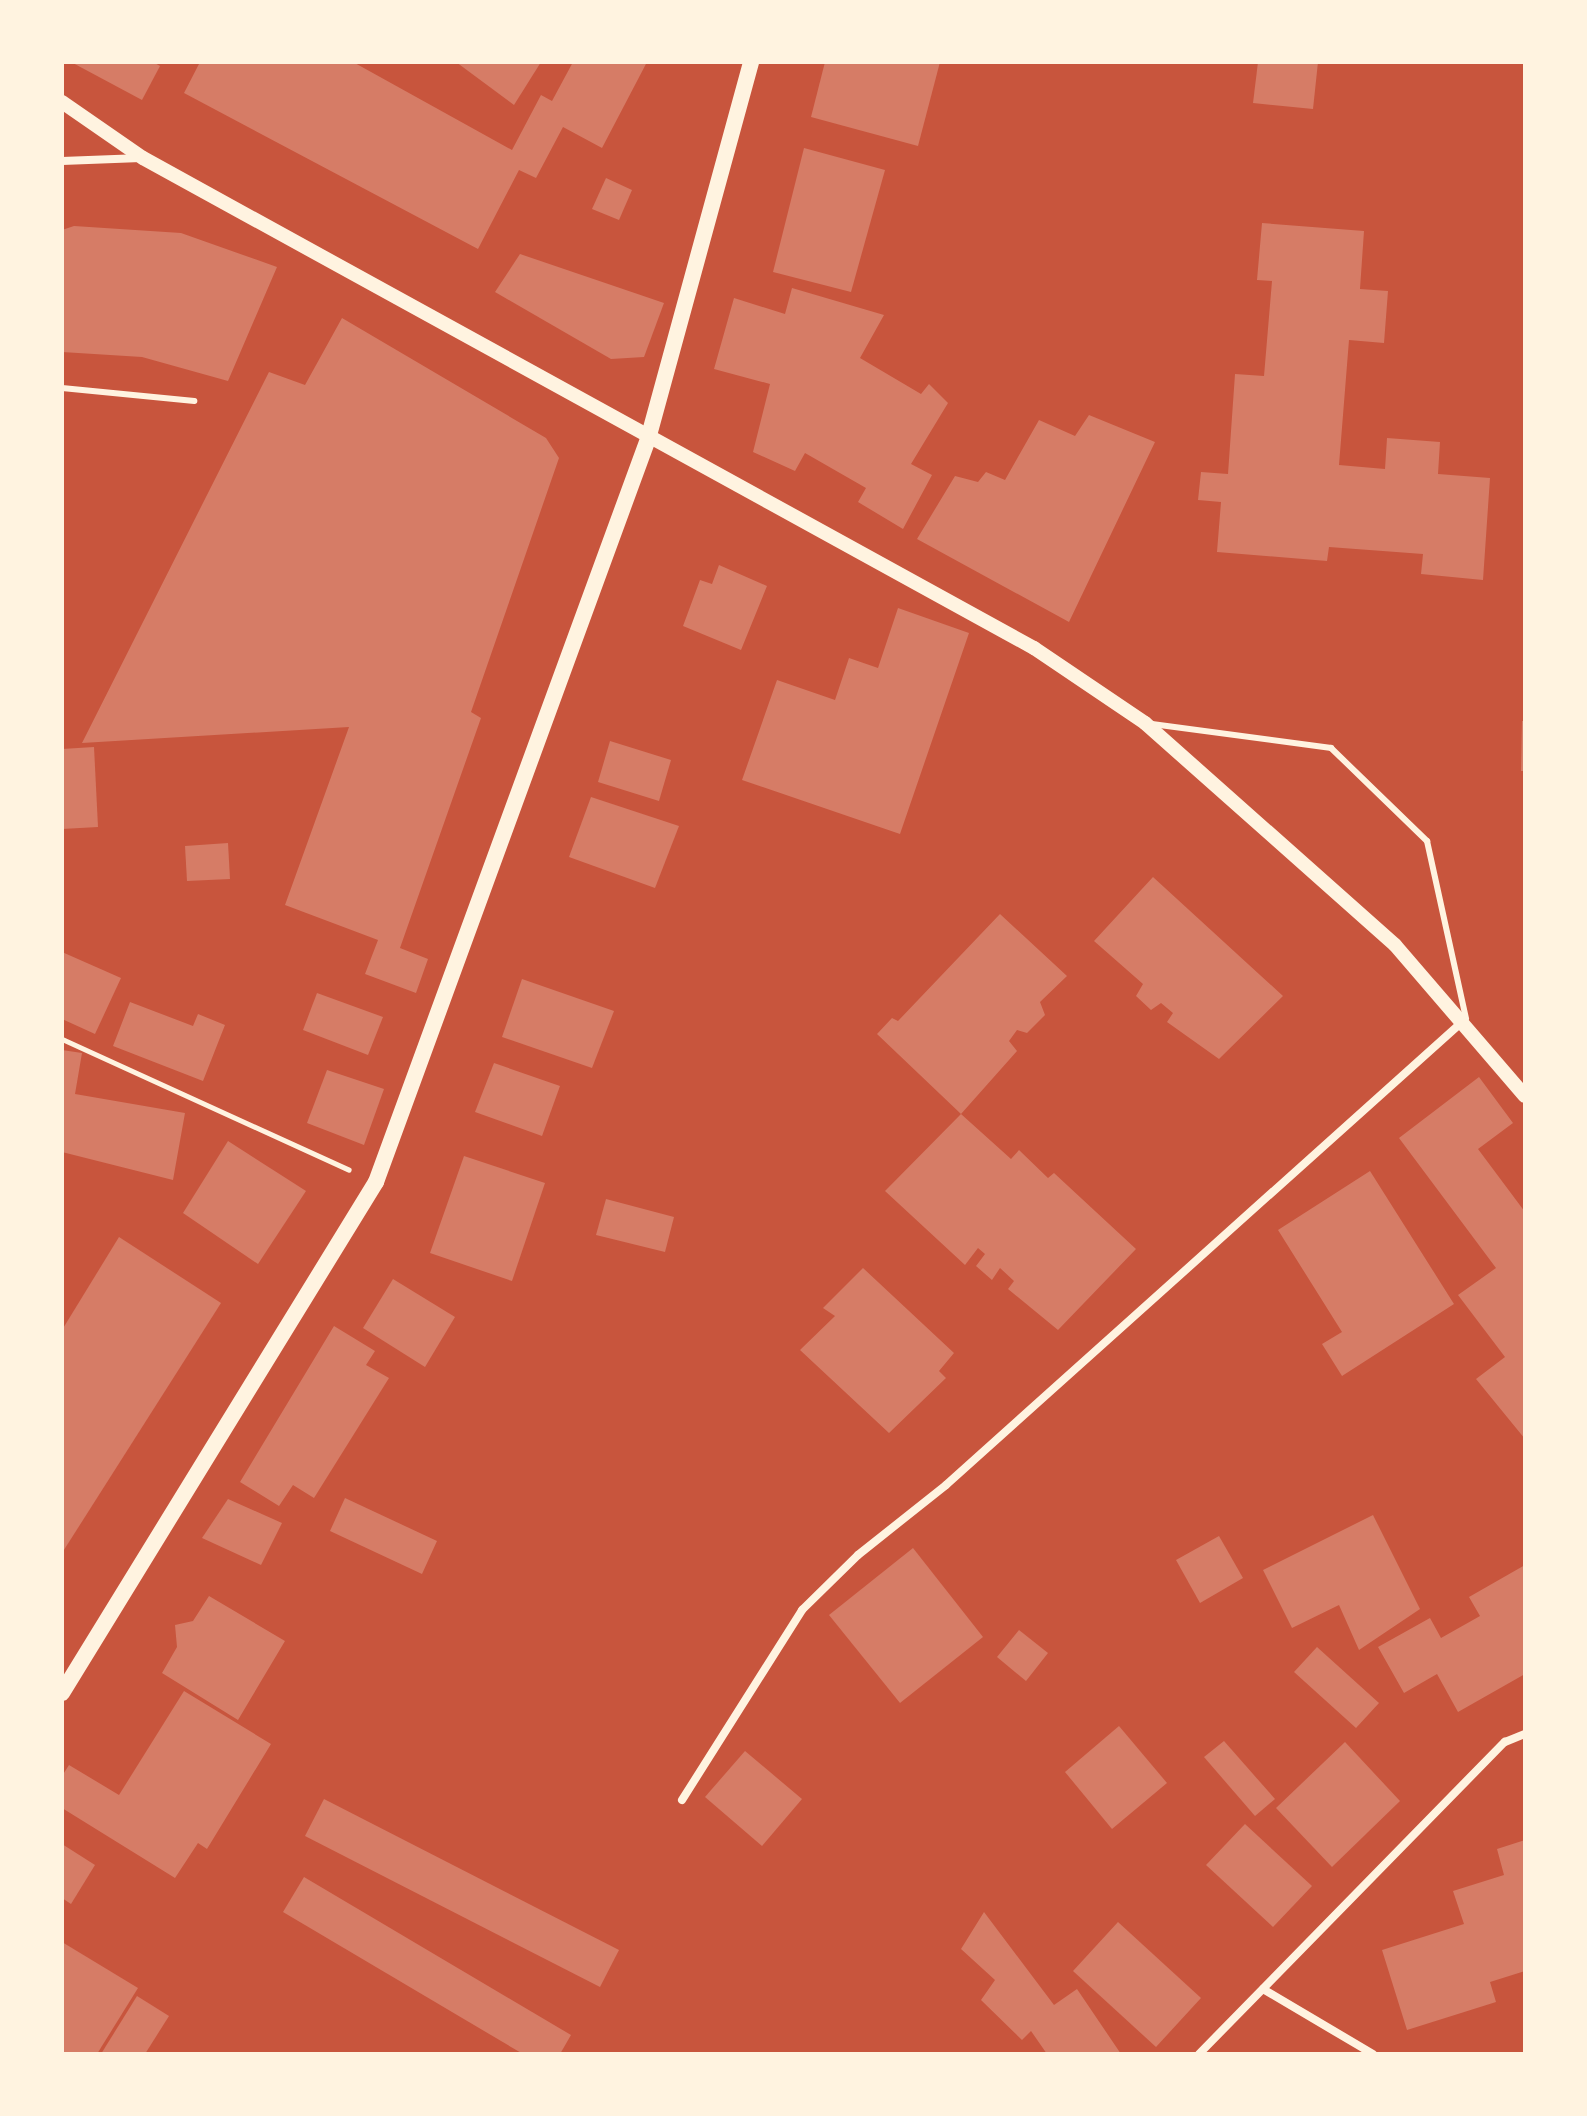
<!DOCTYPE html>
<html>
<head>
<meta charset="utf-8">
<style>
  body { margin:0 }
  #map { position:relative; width:1587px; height:2116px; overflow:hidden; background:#c8553d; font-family:"Source Serif 4",serif }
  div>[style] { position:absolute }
  .building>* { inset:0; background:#d67c66 }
  .path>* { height:5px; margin:-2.5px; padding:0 2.5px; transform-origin:2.5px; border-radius:2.5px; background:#fff3e0 }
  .service>* { height:6px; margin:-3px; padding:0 3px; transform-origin:3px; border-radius:3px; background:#fff3e0 }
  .minor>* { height:8px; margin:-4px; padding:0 4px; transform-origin:4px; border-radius:4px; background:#fff3e0 }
  .tertiary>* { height:14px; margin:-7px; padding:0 7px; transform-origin:7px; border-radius:7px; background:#fff3e0 }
  .secondary>* { height:16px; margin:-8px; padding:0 8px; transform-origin:8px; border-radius:8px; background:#fff3e0 }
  span { translate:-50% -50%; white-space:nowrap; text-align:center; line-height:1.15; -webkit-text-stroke:8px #fff3e0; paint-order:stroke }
  .frame { position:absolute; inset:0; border:64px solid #fff3e0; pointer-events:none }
</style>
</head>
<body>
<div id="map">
  <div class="building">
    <i style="clip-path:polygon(71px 62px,153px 62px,160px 66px,142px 100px)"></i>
    <i style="clip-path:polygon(200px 62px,353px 62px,512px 150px,541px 95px,552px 101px,573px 62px,647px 62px,602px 148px,563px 127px,536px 178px,519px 170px,478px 249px,184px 93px)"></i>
    <i style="clip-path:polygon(456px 62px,541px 62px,514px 105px)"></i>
    <i style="clip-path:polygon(825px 62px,940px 62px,918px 146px,811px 117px)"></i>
    <i style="clip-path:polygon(1258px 62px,1318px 62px,1313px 109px,1253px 103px)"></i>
    <i style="clip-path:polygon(804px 148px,885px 170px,851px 292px,773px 272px)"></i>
    <i style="clip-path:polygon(606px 178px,632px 190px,619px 220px,592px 209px)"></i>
    <i style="clip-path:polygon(1262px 223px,1364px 231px,1360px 289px,1388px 291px,1384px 343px,1349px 340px,1339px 465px,1385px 469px,1387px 438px,1440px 442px,1438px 474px,1490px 478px,1483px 580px,1421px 574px,1423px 554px,1329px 547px,1327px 561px,1217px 552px,1221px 502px,1198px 500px,1201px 472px,1228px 474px,1235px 374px,1264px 376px,1272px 281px,1257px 280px)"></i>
    <i style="clip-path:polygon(74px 226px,181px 233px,277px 267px,228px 381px,142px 357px,62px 352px,62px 230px)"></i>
    <i style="clip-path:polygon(520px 254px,664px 303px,644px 357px,611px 359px,495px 292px)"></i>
    <i style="clip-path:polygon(792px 288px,884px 315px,860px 358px,921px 394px,929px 384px,948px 403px,911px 464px,932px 475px,903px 529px,858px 502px,866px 488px,805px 453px,795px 471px,753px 452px,770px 384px,714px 369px,734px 298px,785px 314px)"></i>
    <i style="clip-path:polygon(342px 318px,546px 438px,559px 458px,471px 712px,481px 718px,400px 948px,428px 959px,416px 993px,365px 974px,378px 940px,285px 905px,349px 727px,82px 743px,269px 372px,305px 385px)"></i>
    <i style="clip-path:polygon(1089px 415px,1155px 442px,1069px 622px,917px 539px,955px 476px,978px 482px,986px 472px,1005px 480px,1039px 420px,1075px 436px)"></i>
    <i style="clip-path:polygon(719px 565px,767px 586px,741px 650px,683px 626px,700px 580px,712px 584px)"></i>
    <i style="clip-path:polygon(898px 608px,969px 633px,900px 834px,742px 780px,777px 680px,835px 700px,849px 658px,878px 668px)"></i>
    <i style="clip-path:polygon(1522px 721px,1525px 721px,1525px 771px,1521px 771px)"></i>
    <i style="clip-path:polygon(610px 741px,671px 760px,659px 801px,598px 782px)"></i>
    <i style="clip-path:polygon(94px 747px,98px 827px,62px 829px,62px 749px)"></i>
    <i style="clip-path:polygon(591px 797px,679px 826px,655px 888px,569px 857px)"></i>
    <i style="clip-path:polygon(228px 843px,230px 879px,187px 881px,185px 846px)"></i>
    <i style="clip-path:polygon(1153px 877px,1283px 996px,1219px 1059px,1167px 1022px,1173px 1013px,1161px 1003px,1151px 1010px,1136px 996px,1143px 984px,1094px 941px)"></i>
    <i style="clip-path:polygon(1000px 914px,1067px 976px,1040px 1002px,1045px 1015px,1027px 1033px,1017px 1030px,1009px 1041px,1017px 1051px,961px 1114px,877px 1034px,892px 1018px,898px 1021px)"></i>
    <i style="clip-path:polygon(62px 952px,121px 978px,95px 1034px,62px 1019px)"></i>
    <i style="clip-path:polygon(522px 979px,614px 1011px,592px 1068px,502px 1037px)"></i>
    <i style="clip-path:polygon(317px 993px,383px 1017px,368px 1055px,303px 1030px)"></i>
    <i style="clip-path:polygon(130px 1002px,193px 1026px,198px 1014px,225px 1025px,203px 1081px,113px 1046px)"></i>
    <i style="clip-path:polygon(62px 1050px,82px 1053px,75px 1094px,185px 1113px,173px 1180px,62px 1152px)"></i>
    <i style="clip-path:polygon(494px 1063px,560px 1086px,542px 1136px,475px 1112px)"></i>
    <i style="clip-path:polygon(327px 1070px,384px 1089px,364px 1145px,307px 1123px)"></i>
    <i style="clip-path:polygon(1479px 1077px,1513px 1123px,1478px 1149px,1525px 1212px,1525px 1439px,1476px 1379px,1505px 1357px,1458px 1295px,1496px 1268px,1399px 1138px)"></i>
    <i style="clip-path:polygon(961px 1114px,1011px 1159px,1019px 1150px,1048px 1178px,1054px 1173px,1136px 1249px,1058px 1330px,1008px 1289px,1014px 1281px,1000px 1268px,992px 1280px,976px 1266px,985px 1254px,978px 1248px,965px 1265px,885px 1191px)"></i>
    <i style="clip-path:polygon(228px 1141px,306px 1191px,258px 1264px,183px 1213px)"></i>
    <i style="clip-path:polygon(464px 1156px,545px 1183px,512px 1281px,430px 1253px)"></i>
    <i style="clip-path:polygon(1370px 1171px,1454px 1304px,1342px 1376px,1322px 1344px,1342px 1332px,1278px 1230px)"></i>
    <i style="clip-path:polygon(606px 1199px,674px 1217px,665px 1252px,596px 1235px)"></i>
    <i style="clip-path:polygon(119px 1237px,221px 1303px,62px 1553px,62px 1330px)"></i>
    <i style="clip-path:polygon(863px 1268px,954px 1353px,939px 1371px,946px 1378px,889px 1433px,800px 1350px,835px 1316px,823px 1308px)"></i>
    <i style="clip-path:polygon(393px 1279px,455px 1317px,425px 1367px,363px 1328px)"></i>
    <i style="clip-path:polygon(334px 1326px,375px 1351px,366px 1365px,389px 1378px,314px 1498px,293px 1485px,279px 1506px,240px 1482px)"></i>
    <i style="clip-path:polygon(345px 1498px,437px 1541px,422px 1574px,330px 1531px)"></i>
    <i style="clip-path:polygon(228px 1499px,282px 1523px,261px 1565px,202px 1538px)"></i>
    <i style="clip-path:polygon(1373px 1515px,1420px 1609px,1359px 1650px,1339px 1605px,1292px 1628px,1263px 1570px)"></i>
    <i style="clip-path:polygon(1219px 1536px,1243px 1578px,1200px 1603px,1176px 1560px)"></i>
    <i style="clip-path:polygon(913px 1548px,983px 1637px,900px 1703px,829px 1615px)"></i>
    <i style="clip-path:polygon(1525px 1565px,1525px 1674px,1458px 1712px,1437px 1674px,1404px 1693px,1378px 1647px,1430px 1618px,1441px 1638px,1480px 1616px,1469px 1597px)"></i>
    <i style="clip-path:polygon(209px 1596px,285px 1641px,238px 1720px,162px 1673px,177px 1647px,175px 1625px,193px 1621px)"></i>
    <i style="clip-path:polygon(1019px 1630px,1048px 1653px,1026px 1681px,997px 1657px)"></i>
    <i style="clip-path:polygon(1317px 1647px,1379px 1703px,1356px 1728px,1294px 1672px)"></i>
    <i style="clip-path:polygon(184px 1691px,271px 1744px,207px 1849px,198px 1843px,175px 1878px,62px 1808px,62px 1776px,69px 1765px,119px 1795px)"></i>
    <i style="clip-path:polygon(1119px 1726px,1167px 1783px,1112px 1829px,1065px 1772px)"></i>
    <i style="clip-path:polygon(1224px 1741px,1275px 1799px,1255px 1816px,1204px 1757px)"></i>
    <i style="clip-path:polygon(1345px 1742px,1400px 1801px,1332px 1867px,1276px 1808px)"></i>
    <i style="clip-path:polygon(745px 1751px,802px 1799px,762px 1846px,705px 1797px)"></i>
    <i style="clip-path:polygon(324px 1799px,619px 1950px,600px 1987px,305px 1836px)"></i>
    <i style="clip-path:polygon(1245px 1824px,1312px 1886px,1273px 1927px,1206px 1865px)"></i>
    <i style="clip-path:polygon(1525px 1840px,1525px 1971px,1490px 1982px,1496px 2002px,1407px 2030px,1382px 1950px,1464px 1924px,1453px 1891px,1504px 1875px,1497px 1849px)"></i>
    <i style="clip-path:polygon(62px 1844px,95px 1865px,71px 1904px,62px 1898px)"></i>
    <i style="clip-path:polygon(304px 1877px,571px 2035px,560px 2054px,523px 2054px,283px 1912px)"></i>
    <i style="clip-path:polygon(984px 1912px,1054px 2005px,1077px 1989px,1121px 2054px,1047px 2054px,1031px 2031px,1022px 2040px,981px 2000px,995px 1980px,961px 1949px)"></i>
    <i style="clip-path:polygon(1118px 1922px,1201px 1998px,1156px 2047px,1073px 1971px)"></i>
    <i style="clip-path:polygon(62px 1942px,138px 1988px,97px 2054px,62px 2054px)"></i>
    <i style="clip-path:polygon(137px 1996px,169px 2016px,145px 2054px,101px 2054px)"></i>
  </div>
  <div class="path">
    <i style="left:62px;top:1039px;width:315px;rotate:24.5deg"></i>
  </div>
  <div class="service">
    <i style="left:62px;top:388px;width:133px;rotate:5.6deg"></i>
    <i style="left:1152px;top:724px;width:181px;rotate:7.6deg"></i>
    <i style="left:1331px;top:748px;width:134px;rotate:44.1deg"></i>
    <i style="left:1427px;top:841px;width:182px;rotate:77.6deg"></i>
  </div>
  <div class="minor">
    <i style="left:62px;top:161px;width:79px;rotate:-2.2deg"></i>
    <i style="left:682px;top:1800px;width:225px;rotate:-57.7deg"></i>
    <i style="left:802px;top:1610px;width:78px;rotate:-44.5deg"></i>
    <i style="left:858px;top:1555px;width:112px;rotate:-38.5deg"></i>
    <i style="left:946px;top:1485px;width:693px;rotate:-41.9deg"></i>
    <i style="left:1263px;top:1989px;width:128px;rotate:30.6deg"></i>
    <i style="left:1199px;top:2054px;width:437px;rotate:-45.6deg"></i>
    <i style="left:1505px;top:1742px;width:22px;rotate:-22deg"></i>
  </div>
  <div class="tertiary">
    <i style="left:62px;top:102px;width:98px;rotate:34.7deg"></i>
    <i style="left:143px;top:158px;width:1017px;rotate:28.81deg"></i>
    <i style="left:1034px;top:648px;width:134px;rotate:34deg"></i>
    <i style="left:1145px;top:723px;width:334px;rotate:41.6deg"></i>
    <i style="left:1395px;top:945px;width:199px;rotate:49.3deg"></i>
  </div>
  <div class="secondary">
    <i style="left:62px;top:1693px;width:600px;rotate:-58.43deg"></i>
    <i style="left:376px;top:1182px;width:791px;rotate:-69.89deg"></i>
    <i style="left:648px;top:439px;width:391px;rotate:-74.7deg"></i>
  </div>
  <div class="frame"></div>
</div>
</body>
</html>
